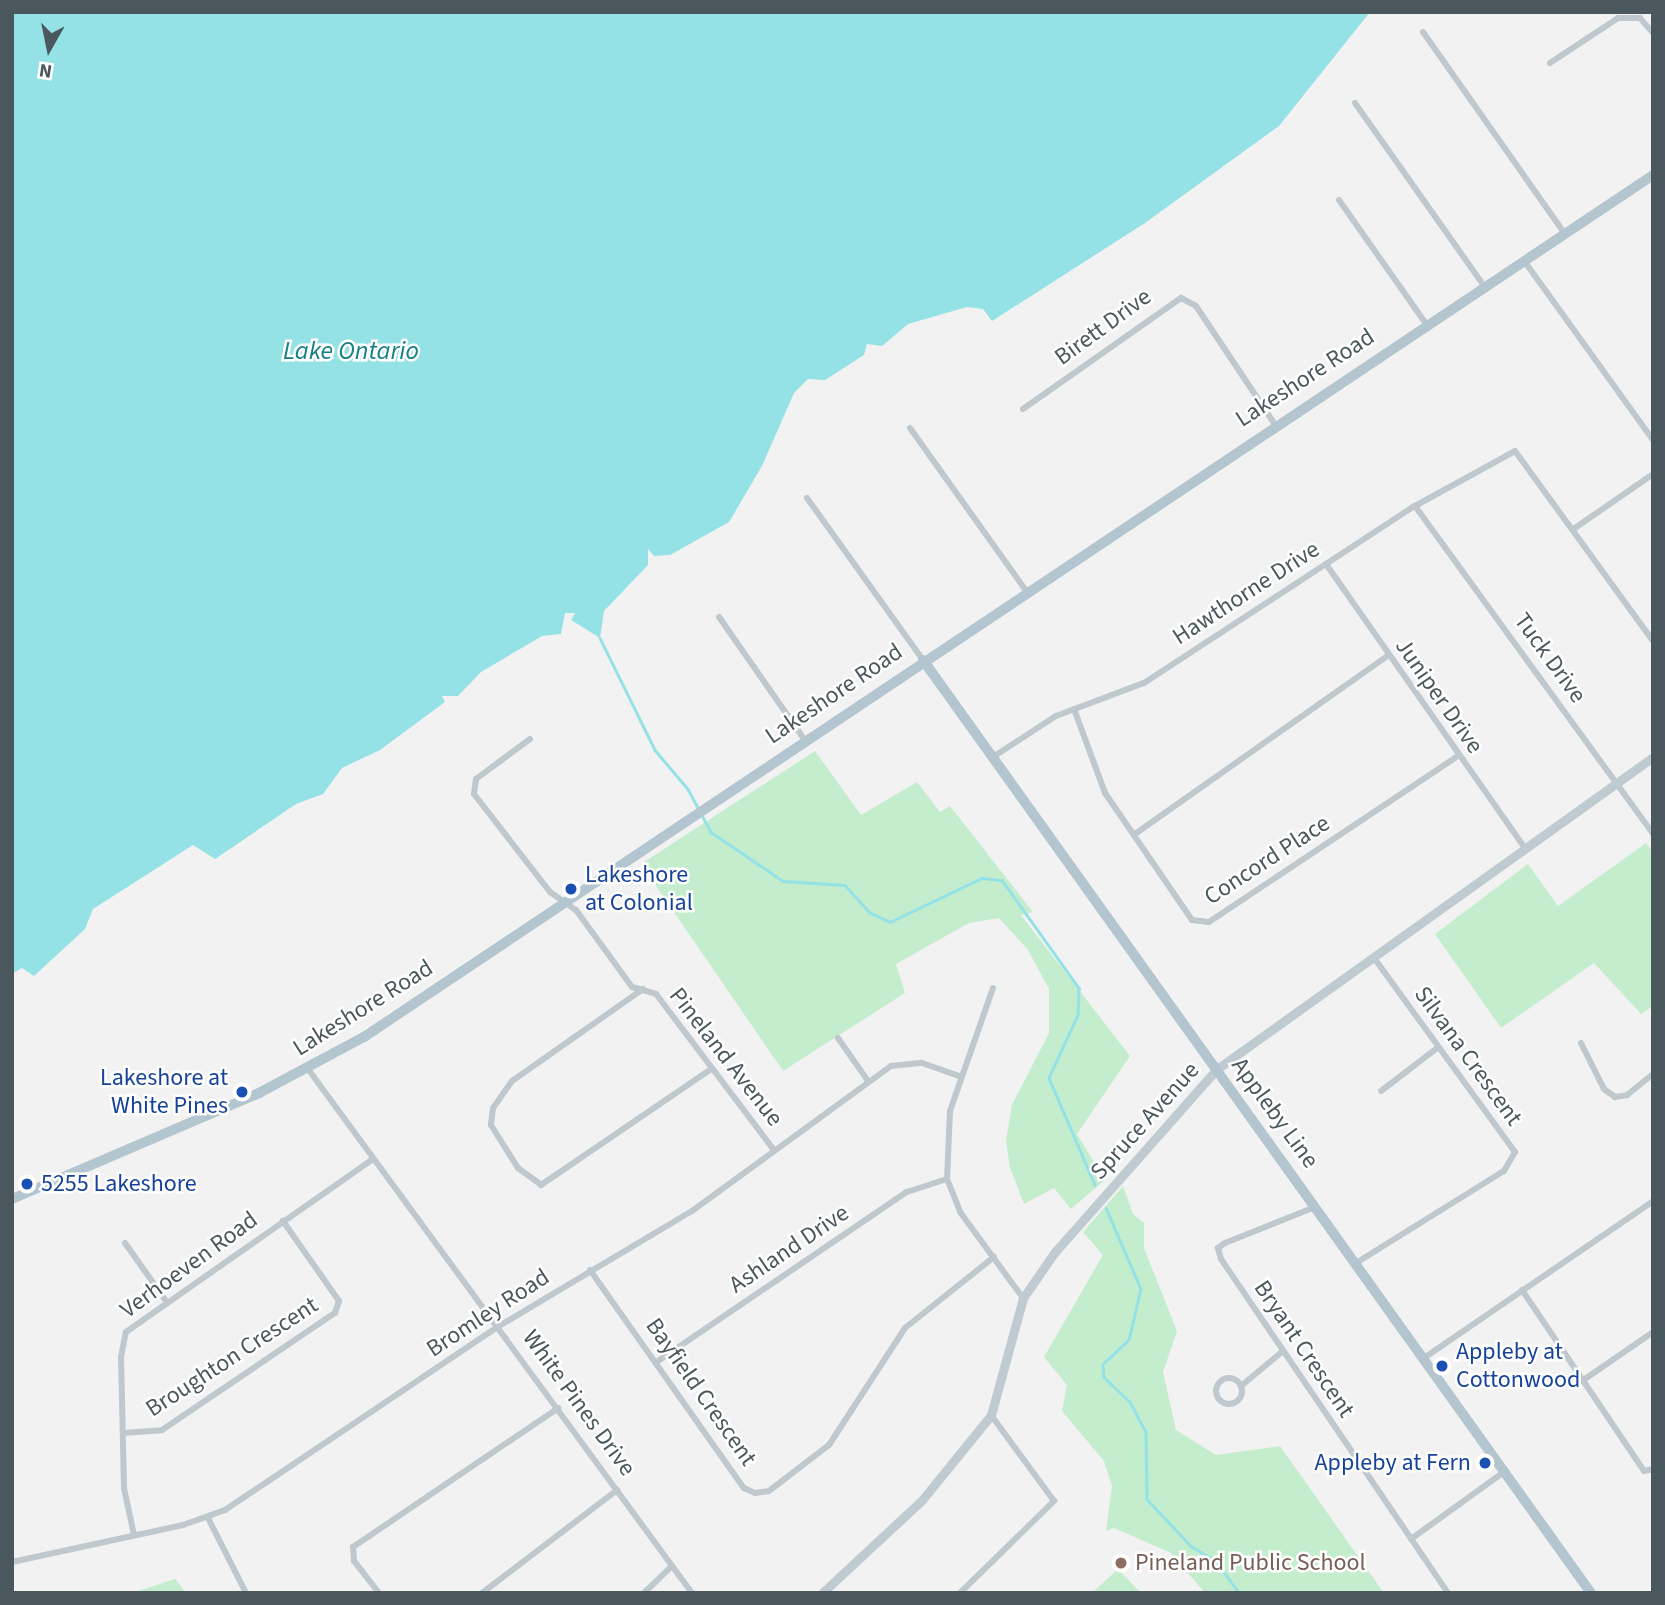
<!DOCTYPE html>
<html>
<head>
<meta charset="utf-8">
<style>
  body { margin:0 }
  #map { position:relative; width:1665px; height:1605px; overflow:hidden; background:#f3f2f2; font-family:"Source Sans 3",sans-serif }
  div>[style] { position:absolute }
  .green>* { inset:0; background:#c4edce }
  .water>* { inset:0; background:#95e2e6 }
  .stream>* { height:2.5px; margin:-1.25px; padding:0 1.25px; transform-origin:1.25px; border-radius:1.25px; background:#95e2e6 }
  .street>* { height:6px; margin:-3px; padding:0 3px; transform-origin:3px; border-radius:3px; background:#bec8cd }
  .street>.ring { margin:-3px; padding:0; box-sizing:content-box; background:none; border:6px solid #bec8cd; border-radius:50% }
  .secondary>* { height:9px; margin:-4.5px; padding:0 4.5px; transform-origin:4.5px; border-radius:4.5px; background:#bfcbd1 }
  .primary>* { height:10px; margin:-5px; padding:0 5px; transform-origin:5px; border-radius:5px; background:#b3c5ce }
  .dots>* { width:19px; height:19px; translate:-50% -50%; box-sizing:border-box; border:4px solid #fff; border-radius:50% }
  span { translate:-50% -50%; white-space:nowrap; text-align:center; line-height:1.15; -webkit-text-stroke:5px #fff; paint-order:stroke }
  .street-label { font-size:24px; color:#4a585e }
  .transit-label { font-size:24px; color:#164399 }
  .left { translate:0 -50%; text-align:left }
  .right { translate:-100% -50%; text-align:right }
  .education-label { font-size:24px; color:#785e54 }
  .water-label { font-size:26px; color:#168087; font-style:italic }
  .frame { position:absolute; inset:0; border:14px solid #4a585e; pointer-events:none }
  .north { position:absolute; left:14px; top:14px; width:70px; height:70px; -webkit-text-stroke:5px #fff; paint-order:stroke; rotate:189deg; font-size:19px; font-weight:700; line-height:28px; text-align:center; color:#4a585e }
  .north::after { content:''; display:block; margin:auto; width:24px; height:32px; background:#4a585e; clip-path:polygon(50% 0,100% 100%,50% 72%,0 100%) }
</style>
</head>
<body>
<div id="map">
  <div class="green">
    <i style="clip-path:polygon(815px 751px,861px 815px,917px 782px,940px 812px,950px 806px,1033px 912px,1021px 915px,1130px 1056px,1077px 1134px,1105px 1180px,1071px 1209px,1054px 1188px,1024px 1204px,1010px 1168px,1006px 1141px,1012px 1105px,1049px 1033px,1049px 989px,1028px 950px,999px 918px,969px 923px,896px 964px,905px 993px,783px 1071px,641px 864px)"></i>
    <i style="clip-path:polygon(1646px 843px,1653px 852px,1653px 1006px,1641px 1014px,1594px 963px,1501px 1028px,1435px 934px,1528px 864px,1558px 906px)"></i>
    <i style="clip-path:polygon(1123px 1186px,1133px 1214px,1144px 1223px,1144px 1248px,1177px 1331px,1163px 1372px,1176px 1430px,1216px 1455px,1280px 1446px,1384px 1593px,1205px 1593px,1171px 1553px,1114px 1528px,1106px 1531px,1112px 1486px,1104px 1461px,1062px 1411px,1067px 1385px,1044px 1357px,1103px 1255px,1083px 1232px)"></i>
    <i style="clip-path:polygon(1118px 1569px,1141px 1593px,1092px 1593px)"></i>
    <i style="clip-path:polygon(175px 1579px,186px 1593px,132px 1593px)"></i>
  </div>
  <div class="water">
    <i style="clip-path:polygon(12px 12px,1370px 12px,1279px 126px,1145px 223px,992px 321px,983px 309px,967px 307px,908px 324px,882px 346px,867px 344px,864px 355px,825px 380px,808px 379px,794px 393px,762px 466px,729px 522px,670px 555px,654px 556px,648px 549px,648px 565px,604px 611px,600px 638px,571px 620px,575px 613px,565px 613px,561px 634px,542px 636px,481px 672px,458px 696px,442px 696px,445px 702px,380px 750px,342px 768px,323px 794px,296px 804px,215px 859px,193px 845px,93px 909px,85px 929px,34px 976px,22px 968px,12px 974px)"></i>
  </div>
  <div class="stream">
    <i style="left:600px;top:638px;width:125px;rotate:63.8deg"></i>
    <i style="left:655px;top:750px;width:51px;rotate:49.8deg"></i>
    <i style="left:688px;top:789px;width:49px;rotate:61.9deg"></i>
    <i style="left:711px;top:832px;width:87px;rotate:34.2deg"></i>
    <i style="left:783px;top:881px;width:62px;rotate:3.7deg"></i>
    <i style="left:845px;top:885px;width:36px;rotate:48deg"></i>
    <i style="left:869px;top:912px;width:23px;rotate:25deg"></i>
    <i style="left:890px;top:922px;width:102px;rotate:-25.6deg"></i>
    <i style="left:982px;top:878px;width:20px;rotate:6deg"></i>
    <i style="left:1002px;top:880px;width:133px;rotate:54.5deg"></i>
    <i style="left:1079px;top:988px;width:27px;rotate:92deg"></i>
    <i style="left:1078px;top:1015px;width:69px;rotate:114.7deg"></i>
    <i style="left:1049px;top:1078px;width:116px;rotate:66.7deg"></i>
    <i style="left:1106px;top:1208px;width:88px;rotate:66.6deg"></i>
    <i style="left:1141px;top:1289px;width:52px;rotate:103.2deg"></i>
    <i style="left:1129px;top:1340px;width:35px;rotate:137deg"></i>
    <i style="left:1103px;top:1364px;width:13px;rotate:86deg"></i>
    <i style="left:1104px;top:1377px;width:36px;rotate:44deg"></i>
    <i style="left:1130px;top:1402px;width:34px;rotate:62deg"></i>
    <i style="left:1146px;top:1432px;width:67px;rotate:89.1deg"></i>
    <i style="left:1147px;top:1499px;width:64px;rotate:46.9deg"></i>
    <i style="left:1191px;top:1546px;width:29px;rotate:31deg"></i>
    <i style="left:1216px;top:1561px;width:39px;rotate:54deg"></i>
  </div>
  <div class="street">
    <i style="left:1423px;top:32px;width:247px;rotate:54.9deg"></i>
    <i style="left:1550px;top:63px;width:82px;rotate:-33.5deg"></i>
    <i style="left:1618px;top:18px;width:22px"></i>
    <i style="left:1640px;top:18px;width:20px;rotate:49deg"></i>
    <i style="left:1355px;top:103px;width:225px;rotate:54.8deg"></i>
    <i style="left:1339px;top:200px;width:151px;rotate:54.9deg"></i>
    <i style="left:1525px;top:262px;width:219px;rotate:54.3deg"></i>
    <i style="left:1023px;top:409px;width:193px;rotate:-35.1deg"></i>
    <i style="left:1181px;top:298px;width:17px;rotate:28deg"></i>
    <i style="left:1196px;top:306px;width:141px;rotate:56.3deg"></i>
    <i style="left:910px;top:428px;width:201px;rotate:54.5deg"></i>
    <i style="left:807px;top:498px;width:199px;rotate:54.4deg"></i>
    <i style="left:1415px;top:506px;width:405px;rotate:54deg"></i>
    <i style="left:1575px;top:528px;width:95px;rotate:-34.7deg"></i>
    <i style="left:1326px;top:564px;width:347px;rotate:55deg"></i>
    <i style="left:719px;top:617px;width:149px;rotate:55.1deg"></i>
    <i style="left:1074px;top:709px;width:90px;rotate:69.7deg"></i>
    <i style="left:1105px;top:793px;width:154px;rotate:55.6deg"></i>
    <i style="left:1192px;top:920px;width:17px;rotate:7deg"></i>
    <i style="left:1209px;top:922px;width:299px;rotate:-33.7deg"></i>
    <i style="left:530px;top:739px;width:67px;rotate:143.5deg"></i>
    <i style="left:476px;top:779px;width:15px;rotate:98deg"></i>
    <i style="left:474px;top:794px;width:124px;rotate:52.2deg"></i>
    <i style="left:550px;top:892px;width:32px;rotate:35deg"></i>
    <i style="left:576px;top:910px;width:95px;rotate:54deg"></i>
    <i style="left:632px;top:987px;width:25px;rotate:16deg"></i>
    <i style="left:656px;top:994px;width:196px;rotate:52.9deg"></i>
    <i style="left:993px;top:757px;width:75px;rotate:-33.1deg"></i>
    <i style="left:1056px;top:716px;width:94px;rotate:-20.6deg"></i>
    <i style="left:1144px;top:683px;width:324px;rotate:-33.2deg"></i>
    <i style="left:1415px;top:506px;width:114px;rotate:-28.8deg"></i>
    <i style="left:1515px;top:451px;width:235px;rotate:54deg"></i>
    <i style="left:1135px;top:834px;width:309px;rotate:-35.2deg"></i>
    <i style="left:993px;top:988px;width:130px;rotate:109.3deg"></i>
    <i style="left:950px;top:1111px;width:68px;rotate:92.5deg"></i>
    <i style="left:947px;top:1179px;width:35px;rotate:68deg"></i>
    <i style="left:960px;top:1212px;width:107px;rotate:53.8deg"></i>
    <i style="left:643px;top:989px;width:160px;rotate:144.9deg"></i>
    <i style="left:512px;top:1081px;width:33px;rotate:125deg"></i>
    <i style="left:493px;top:1108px;width:17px;rotate:97deg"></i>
    <i style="left:491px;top:1125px;width:51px;rotate:57.9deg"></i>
    <i style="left:518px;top:1168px;width:29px;rotate:36deg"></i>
    <i style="left:541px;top:1185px;width:206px;rotate:-34.3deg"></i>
    <i style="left:838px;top:1038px;width:52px;rotate:55.1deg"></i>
    <i style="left:1581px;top:1043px;width:51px;rotate:63.4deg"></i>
    <i style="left:1604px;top:1089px;width:14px;rotate:36deg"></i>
    <i style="left:1615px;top:1097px;width:12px;rotate:-9deg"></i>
    <i style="left:1627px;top:1095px;width:33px;rotate:-39deg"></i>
    <i style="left:308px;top:1069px;width:650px;rotate:53.77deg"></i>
    <i style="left:1381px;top:1091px;width:71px;rotate:-37.5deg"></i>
    <i style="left:1315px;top:1207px;width:97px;rotate:158.2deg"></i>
    <i style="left:1225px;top:1243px;width:9px;rotate:144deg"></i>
    <i style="left:1218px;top:1248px;width:11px;rotate:75deg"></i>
    <i style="left:1221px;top:1259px;width:404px;rotate:55.8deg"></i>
    <i style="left:125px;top:1243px;width:71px;rotate:54.7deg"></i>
    <i style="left:1356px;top:1263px;width:174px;rotate:-31.9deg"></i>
    <i style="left:1504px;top:1171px;width:22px;rotate:-60deg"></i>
    <i style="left:1515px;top:1152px;width:240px;rotate:-126deg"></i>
    <i style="left:590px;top:1270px;width:267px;rotate:54.8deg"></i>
    <i style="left:744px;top:1488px;width:12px;rotate:24deg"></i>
    <i style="left:755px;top:1493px;width:14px;rotate:-8deg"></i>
    <i style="left:769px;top:1491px;width:76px;rotate:-37.5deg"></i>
    <i style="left:829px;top:1445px;width:140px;rotate:-57deg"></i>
    <i style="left:905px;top:1328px;width:114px;rotate:-38.6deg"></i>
    <i style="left:1522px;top:1290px;width:218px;rotate:56deg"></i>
    <i style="left:1644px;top:1471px;width:9px;rotate:-13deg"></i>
    <i style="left:1424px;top:1358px;width:278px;rotate:-34.4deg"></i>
    <i style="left:658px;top:1361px;width:301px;rotate:-34.2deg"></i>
    <i style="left:907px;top:1192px;width:42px;rotate:-18deg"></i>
    <i class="ring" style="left:1216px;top:1378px;width:20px;height:20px"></i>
    <i style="left:1582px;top:1381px;width:86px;rotate:-34.6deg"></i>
    <i style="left:1241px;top:1386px;width:55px;rotate:-39.8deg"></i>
    <i style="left:123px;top:1433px;width:39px;rotate:-4deg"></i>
    <i style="left:162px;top:1430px;width:209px;rotate:-34.1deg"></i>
    <i style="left:335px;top:1313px;width:13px;rotate:-72deg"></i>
    <i style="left:339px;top:1301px;width:98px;rotate:-125deg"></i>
    <i style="left:208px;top:1518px;width:84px;rotate:63.1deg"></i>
    <i style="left:134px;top:1535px;width:48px;rotate:-102deg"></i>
    <i style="left:124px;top:1488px;width:131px;rotate:-91.3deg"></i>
    <i style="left:121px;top:1357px;width:25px;rotate:-79deg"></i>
    <i style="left:126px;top:1332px;width:302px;rotate:-35deg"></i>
    <i style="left:1411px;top:1539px;width:115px;rotate:-35.8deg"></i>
    <i style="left:12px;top:1562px;width:175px;rotate:-12.2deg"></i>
    <i style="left:183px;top:1525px;width:45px;rotate:-19.7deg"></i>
    <i style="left:225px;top:1510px;width:330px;rotate:-33.9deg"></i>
    <i style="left:499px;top:1326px;width:225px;rotate:-30.8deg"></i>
    <i style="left:692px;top:1211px;width:246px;rotate:-36.1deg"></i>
    <i style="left:891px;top:1066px;width:31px;rotate:-6deg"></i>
    <i style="left:922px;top:1063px;width:42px;rotate:19.3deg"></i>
    <i style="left:379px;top:1593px;width:41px;rotate:-128deg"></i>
    <i style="left:354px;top:1561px;width:14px;rotate:-94deg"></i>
    <i style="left:353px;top:1547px;width:248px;rotate:-34.1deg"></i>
    <i style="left:482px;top:1593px;width:170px;rotate:-37.3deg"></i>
    <i style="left:644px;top:1593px;width:39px;rotate:-44deg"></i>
    <i style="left:960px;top:1593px;width:132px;rotate:-44.4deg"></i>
    <i style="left:1054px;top:1501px;width:107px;rotate:-126.2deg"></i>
  </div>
  <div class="secondary">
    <i style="left:822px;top:1593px;width:137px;rotate:-42.9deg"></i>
    <i style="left:922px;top:1500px;width:109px;rotate:-50.9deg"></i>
    <i style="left:991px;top:1415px;width:121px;rotate:-74.7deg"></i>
    <i style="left:1023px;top:1298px;width:55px;rotate:-55.4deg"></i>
    <i style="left:1054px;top:1253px;width:246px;rotate:-48.5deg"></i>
    <i style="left:1217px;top:1069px;width:536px;rotate:-35.59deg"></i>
  </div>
  <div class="primary">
    <i style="left:923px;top:660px;width:1147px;rotate:54.4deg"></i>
    <i style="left:12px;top:1199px;width:269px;rotate:-23.2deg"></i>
    <i style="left:259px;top:1093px;width:119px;rotate:-28.1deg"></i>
    <i style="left:364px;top:1037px;width:1551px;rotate:-33.77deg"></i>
  </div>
  <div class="dots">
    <i style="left:571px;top:889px;background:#1a4fb4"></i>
    <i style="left:242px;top:1092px;background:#1a4fb4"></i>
    <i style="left:27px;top:1184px;background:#1a4fb4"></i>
    <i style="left:1442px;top:1366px;background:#1a4fb4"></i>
    <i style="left:1485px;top:1463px;background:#1a4fb4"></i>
    <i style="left:1121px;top:1563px;background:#8d6e63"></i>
  </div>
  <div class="street-label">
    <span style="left:1103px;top:327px;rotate:-36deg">Birett Drive</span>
    <span style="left:1305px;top:378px;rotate:-33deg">Lakeshore Road</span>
    <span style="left:1246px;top:593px;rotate:-33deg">Hawthorne Drive</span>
    <span style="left:1550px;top:658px;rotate:54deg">Tuck Drive</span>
    <span style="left:834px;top:694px;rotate:-34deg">Lakeshore Road</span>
    <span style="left:1439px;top:696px;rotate:55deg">Juniper Drive</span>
    <span style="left:1267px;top:860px;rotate:-33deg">Concord Place</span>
    <span style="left:363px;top:1008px;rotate:-32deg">Lakeshore Road</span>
    <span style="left:1468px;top:1056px;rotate:54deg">Silvana Crescent</span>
    <span style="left:726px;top:1057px;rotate:52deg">Pineland Avenue</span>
    <span style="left:1275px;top:1113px;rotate:54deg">Appleby Line</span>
    <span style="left:1145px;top:1121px;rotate:-48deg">Spruce Avenue</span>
    <span style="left:789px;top:1249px;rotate:-34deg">Ashland Drive</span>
    <span style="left:189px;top:1265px;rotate:-36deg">Verhoeven Road</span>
    <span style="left:488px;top:1313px;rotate:-33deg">Bromley Road</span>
    <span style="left:1304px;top:1349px;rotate:56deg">Bryant Crescent</span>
    <span style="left:232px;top:1357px;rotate:-33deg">Broughton Crescent</span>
    <span style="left:701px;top:1392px;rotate:55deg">Bayfield Crescent</span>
    <span style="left:579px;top:1403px;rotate:54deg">White Pines Drive</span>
  </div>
  <div class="transit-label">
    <span class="left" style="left:585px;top:889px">Lakeshore<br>at Colonial</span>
    <span class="right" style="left:228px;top:1092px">Lakeshore at<br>White Pines</span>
    <span class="left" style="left:41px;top:1184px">5255 Lakeshore</span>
    <span class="left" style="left:1456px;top:1366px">Appleby at<br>Cottonwood</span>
    <span class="right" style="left:1471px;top:1463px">Appleby at Fern</span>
  </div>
  <div class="education-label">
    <span class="left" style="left:1135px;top:1563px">Pineland Public School</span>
  </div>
  <div class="water-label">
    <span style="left:351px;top:351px">Lake Ontario</span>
  </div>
  <div class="frame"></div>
  <div class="north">N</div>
</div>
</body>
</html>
